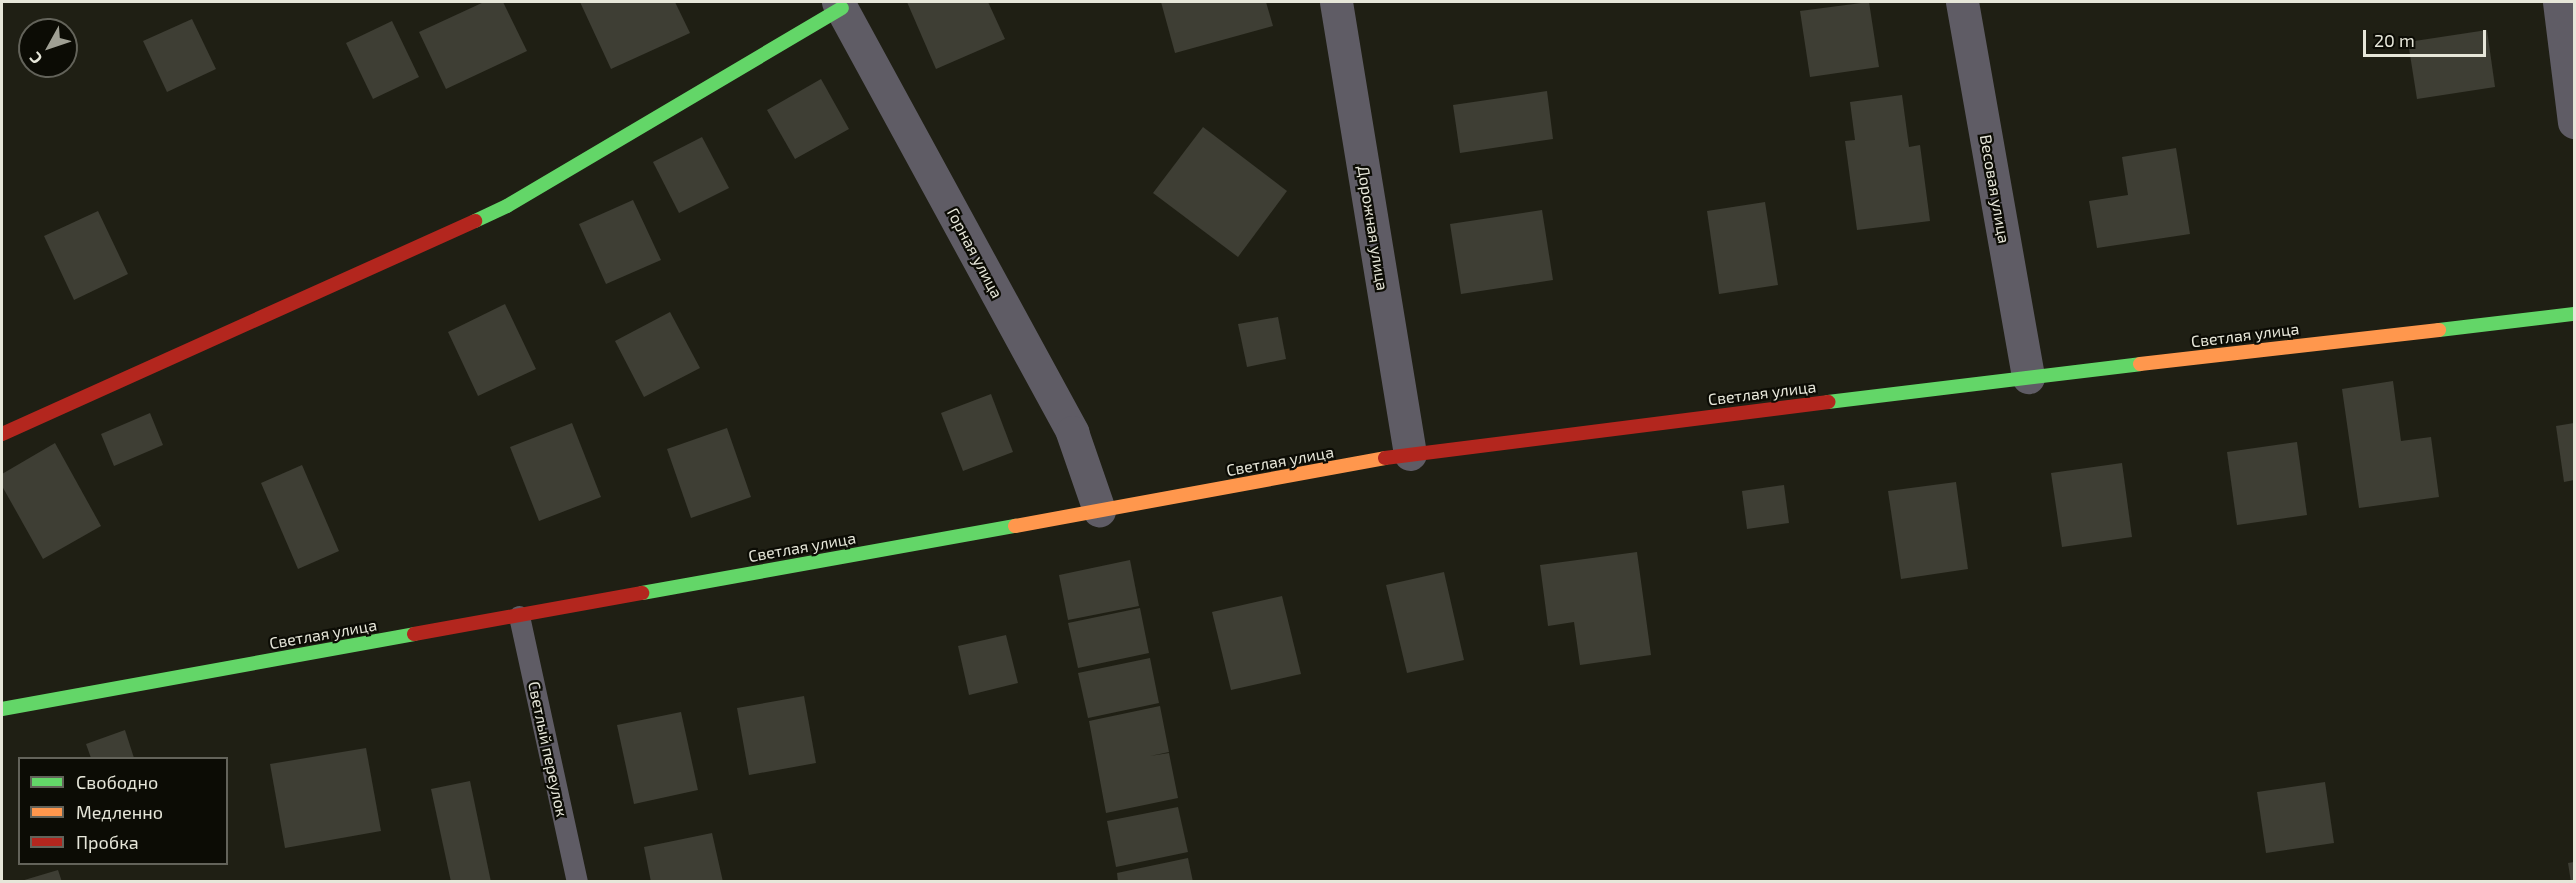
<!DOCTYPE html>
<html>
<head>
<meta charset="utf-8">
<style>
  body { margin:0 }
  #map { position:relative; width:2576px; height:883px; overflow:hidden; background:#1f1f14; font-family:"Exo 2",sans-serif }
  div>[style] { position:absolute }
  .building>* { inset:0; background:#3e3e34 }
  .lane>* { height:21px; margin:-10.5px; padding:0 10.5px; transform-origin:10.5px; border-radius:10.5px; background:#5f5c65 }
  .street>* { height:33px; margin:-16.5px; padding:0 16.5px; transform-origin:16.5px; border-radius:16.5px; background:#5f5c65 }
  .fast>* { height:14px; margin:-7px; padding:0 7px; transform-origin:7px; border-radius:7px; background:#63d668 }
  .slow>* { height:14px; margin:-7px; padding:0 7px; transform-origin:7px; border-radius:7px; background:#ff974d }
  .jam>* { height:14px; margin:-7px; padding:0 7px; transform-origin:7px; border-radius:7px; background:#b3261e }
  span { translate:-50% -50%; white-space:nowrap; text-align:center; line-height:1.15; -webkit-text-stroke:4.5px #0c0c05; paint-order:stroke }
  .street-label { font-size:16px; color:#e6e6d9 }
  .frame { position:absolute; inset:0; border:3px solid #e6e6d9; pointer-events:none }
  .legend { position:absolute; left:18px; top:757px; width:210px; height:108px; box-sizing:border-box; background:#0c0c05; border:2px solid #63635a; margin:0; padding:8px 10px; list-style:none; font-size:18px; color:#e6e6d9 }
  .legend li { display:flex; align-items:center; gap:12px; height:30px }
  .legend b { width:30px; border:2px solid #63635a }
  .north { position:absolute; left:18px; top:18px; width:60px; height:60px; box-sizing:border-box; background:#0c0c05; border:2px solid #63635a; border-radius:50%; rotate:230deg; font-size:16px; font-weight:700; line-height:24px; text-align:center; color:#e6e6d9 }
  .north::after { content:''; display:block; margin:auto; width:21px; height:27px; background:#a0a094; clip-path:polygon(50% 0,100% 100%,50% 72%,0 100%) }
  .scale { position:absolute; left:2363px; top:30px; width:123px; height:27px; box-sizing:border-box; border:3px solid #e6e6d9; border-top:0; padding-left:8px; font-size:18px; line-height:21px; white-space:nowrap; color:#e6e6d9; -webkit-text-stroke:4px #0c0c05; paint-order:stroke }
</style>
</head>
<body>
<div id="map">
  <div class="building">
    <i style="clip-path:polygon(484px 2px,503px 2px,527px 51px,446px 89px,419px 32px)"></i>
    <i style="clip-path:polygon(580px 2px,675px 2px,690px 33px,611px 69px)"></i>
    <i style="clip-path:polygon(907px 2px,988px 2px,1005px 39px,936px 69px)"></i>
    <i style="clip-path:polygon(1161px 2px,1266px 2px,1273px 26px,1175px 53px)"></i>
    <i style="clip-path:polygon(1869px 2px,1879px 67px,1810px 77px,1800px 11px)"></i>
    <i style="clip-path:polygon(192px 19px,216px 69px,167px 92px,143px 41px)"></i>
    <i style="clip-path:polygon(392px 21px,419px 77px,373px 99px,346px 43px)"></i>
    <i style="clip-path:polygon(2487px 30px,2495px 87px,2417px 99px,2408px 42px)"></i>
    <i style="clip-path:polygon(821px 79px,849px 129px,795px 159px,767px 110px)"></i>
    <i style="clip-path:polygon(1547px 91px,1553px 139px,1460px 153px,1453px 105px)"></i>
    <i style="clip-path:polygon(1902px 95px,1909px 147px,1920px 145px,1930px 221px,1857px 230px,1845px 141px,1855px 140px,1850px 102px)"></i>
    <i style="clip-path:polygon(1203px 127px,1287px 191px,1238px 257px,1153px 193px)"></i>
    <i style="clip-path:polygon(702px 137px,729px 188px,679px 213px,653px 162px)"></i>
    <i style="clip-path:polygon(2176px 148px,2190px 234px,2097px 248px,2089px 201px,2128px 195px,2122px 157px)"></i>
    <i style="clip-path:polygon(633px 200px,661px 260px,606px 284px,579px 224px)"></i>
    <i style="clip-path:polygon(1765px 202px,1778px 285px,1719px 294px,1707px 211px)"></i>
    <i style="clip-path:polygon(1542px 210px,1553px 280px,1461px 294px,1450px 224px)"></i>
    <i style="clip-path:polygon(98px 211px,128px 274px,74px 300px,44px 236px)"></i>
    <i style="clip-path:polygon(505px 304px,536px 369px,478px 396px,448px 332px)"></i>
    <i style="clip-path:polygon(670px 312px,700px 368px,644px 397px,615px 341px)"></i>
    <i style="clip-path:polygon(1278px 317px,1286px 359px,1247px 367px,1238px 324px)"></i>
    <i style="clip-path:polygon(2393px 381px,2401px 441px,2431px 437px,2439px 497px,2359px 508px,2342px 389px)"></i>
    <i style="clip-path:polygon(991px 394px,1013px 452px,963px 471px,941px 413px)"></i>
    <i style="clip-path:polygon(150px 413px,163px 445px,114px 466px,101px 434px)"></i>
    <i style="clip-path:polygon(572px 423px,601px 497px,539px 521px,510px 447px)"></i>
    <i style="clip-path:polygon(2574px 423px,2574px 480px,2564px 482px,2556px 426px)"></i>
    <i style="clip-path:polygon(727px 428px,751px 497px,691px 518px,667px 449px)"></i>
    <i style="clip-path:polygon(2297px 442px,2307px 515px,2237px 525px,2227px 452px)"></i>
    <i style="clip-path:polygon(55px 443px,101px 526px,43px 559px,2px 486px,2px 474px)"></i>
    <i style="clip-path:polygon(2122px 463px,2132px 537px,2062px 547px,2051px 473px)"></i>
    <i style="clip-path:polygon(302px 465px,339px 551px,298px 569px,261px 483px)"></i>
    <i style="clip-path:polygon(1956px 482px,1968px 569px,1901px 579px,1888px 491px)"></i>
    <i style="clip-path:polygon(1784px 485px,1789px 523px,1747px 529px,1742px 491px)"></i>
    <i style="clip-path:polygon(1637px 552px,1651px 655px,1580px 665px,1574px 622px,1548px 626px,1540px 565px)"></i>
    <i style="clip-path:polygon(1130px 560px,1139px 606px,1068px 620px,1059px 575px)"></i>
    <i style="clip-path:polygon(1444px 572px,1464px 660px,1407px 673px,1386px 585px)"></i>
    <i style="clip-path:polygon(1282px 596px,1301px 674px,1231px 690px,1212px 612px)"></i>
    <i style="clip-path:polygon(1140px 608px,1149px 653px,1078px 668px,1068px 623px)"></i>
    <i style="clip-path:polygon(1006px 635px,1018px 683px,969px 695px,958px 646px)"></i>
    <i style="clip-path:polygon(1150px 658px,1159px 703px,1088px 718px,1078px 673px)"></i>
    <i style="clip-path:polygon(804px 696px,816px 763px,749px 775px,737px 708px)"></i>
    <i style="clip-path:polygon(1160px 706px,1169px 752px,1150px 756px,1169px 753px,1178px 798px,1106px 813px,1089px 721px)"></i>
    <i style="clip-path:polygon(681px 712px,698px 790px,634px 804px,617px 725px)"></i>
    <i style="clip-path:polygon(125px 730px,134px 758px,91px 758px,86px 744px)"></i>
    <i style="clip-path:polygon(366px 748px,381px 831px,285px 848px,270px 764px)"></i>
    <i style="clip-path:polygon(470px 781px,491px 882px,451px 882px,431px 789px)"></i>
    <i style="clip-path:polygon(2325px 782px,2334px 843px,2266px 853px,2257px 792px)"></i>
    <i style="clip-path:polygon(1178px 807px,1188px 852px,1116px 867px,1107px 821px)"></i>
    <i style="clip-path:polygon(712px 833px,723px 882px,651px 882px,644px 847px)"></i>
    <i style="clip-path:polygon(1188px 858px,1193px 882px,1118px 882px,1117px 873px)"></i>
    <i style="clip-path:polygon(2574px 862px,2574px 882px,2571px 882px,2568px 863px)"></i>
    <i style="clip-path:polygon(58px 870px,62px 882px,21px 882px,21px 881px)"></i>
  </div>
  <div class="lane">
    <i style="left:519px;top:616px;width:272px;rotate:77.7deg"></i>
  </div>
  <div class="street">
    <i style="left:838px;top:2px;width:490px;rotate:61.4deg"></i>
    <i style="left:1072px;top:432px;width:83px;rotate:70.9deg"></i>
    <i style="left:1336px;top:2px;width:458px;rotate:80.7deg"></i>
    <i style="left:1962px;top:2px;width:381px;rotate:80deg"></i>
    <i style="left:2559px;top:2px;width:121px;rotate:82.9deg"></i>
  </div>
  <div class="fast">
    <i style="left:475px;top:221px;width:35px;rotate:-25deg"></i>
    <i style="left:507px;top:206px;width:389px;rotate:-30.6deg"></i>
    <i style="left:2439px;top:330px;width:136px;rotate:-6.8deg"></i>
    <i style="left:1828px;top:402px;width:314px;rotate:-6.9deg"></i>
    <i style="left:642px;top:593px;width:379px;rotate:-10.2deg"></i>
    <i style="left:2px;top:709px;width:419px;rotate:-10.3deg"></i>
  </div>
  <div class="slow">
    <i style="left:2140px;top:364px;width:301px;rotate:-6.5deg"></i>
    <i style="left:1015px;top:526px;width:376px;rotate:-10.4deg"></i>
  </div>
  <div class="jam">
    <i style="left:2px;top:434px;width:519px;rotate:-24.24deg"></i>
    <i style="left:1385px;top:458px;width:447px;rotate:-7.2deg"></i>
    <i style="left:414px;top:634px;width:232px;rotate:-10.2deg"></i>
  </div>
  <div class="street-label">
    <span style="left:1995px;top:189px;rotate:80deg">Весовая улица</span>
    <span style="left:1373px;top:228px;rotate:81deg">Дорожная улица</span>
    <span style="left:975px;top:253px;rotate:62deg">Горная улица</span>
    <span style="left:2245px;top:335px;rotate:-7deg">Светлая улица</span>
    <span style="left:1762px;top:393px;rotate:-7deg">Светлая улица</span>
    <span style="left:1280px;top:461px;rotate:-10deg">Светлая улица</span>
    <span style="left:802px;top:547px;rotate:-10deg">Светлая улица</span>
    <span style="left:323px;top:634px;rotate:-10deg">Светлая улица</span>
    <span style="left:548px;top:749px;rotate:78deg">Светлый переулок</span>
  </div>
  <div class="frame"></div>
  <ul class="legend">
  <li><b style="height:8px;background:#63d668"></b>Свободно</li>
  <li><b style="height:8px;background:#ff974d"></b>Медленно</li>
  <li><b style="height:8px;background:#b3261e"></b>Пробка</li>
  </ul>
  <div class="north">С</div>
  <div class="scale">20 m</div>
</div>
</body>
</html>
